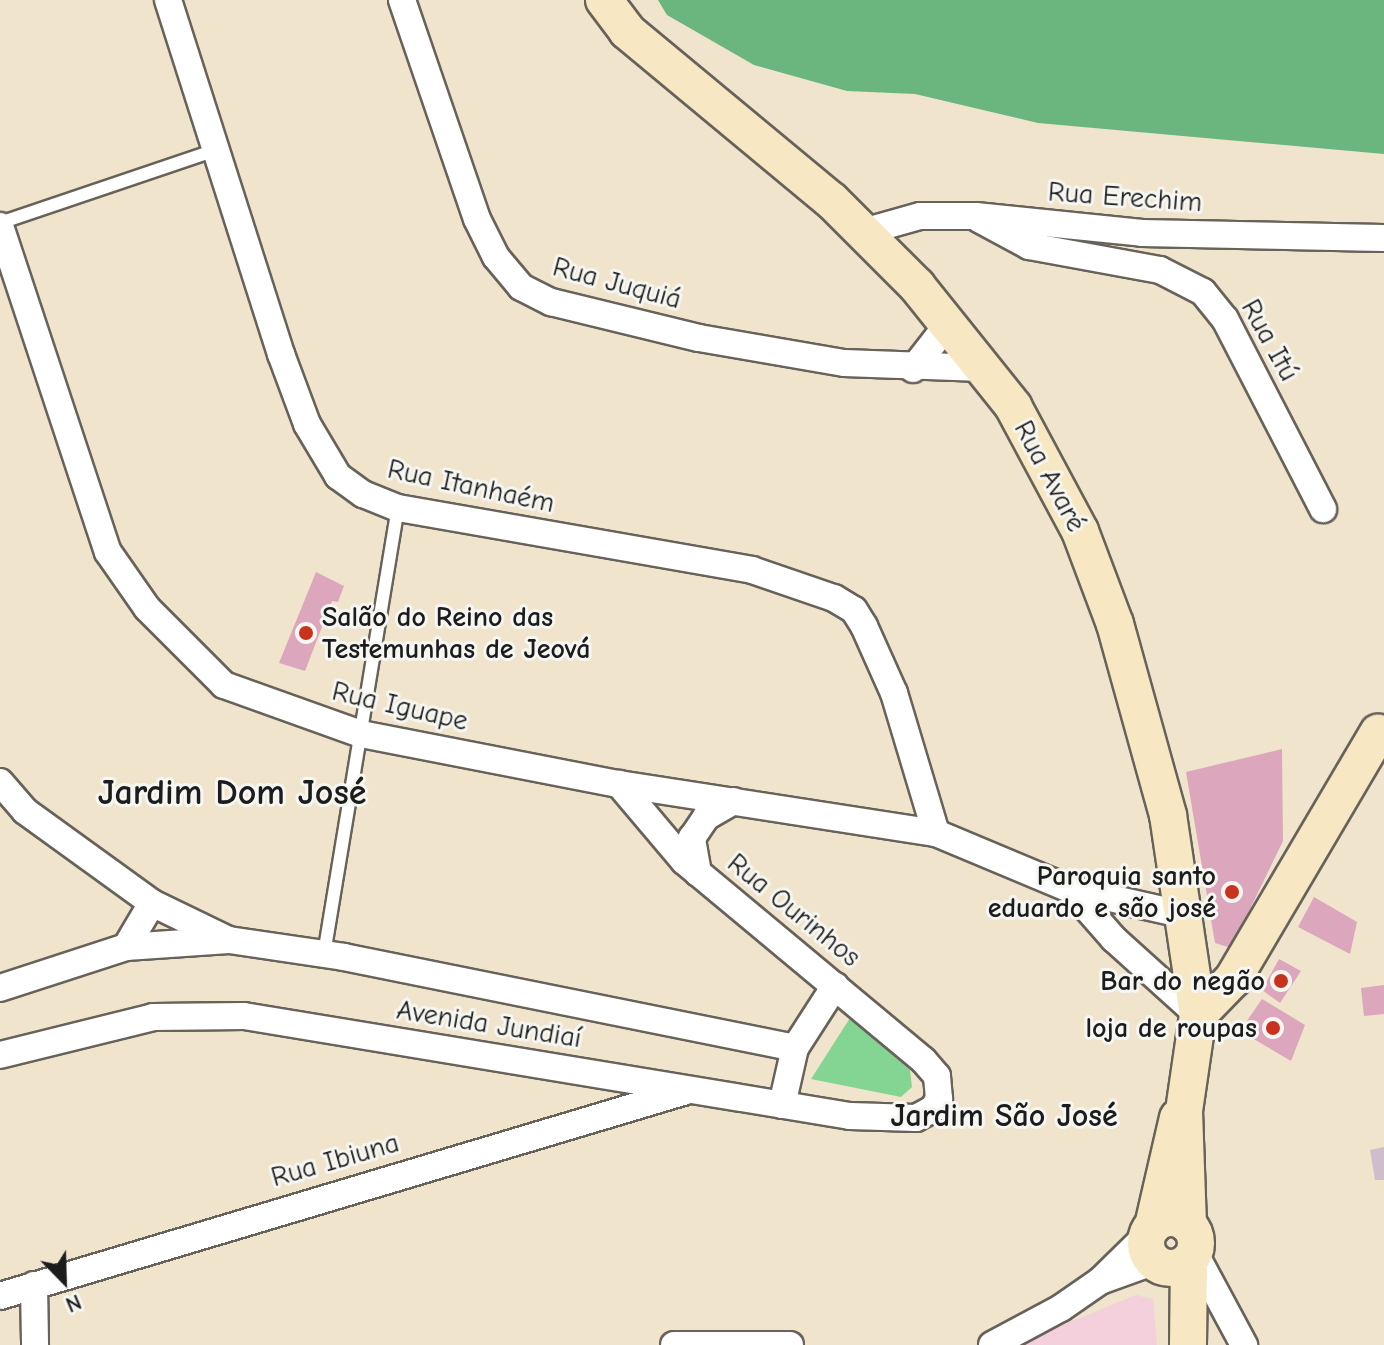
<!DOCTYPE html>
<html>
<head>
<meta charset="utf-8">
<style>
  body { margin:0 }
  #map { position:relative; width:1384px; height:1345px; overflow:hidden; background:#f1e4cc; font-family:"Comic Neue",sans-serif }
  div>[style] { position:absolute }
  .built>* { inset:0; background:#f4cfdc }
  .industrial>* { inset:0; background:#d0bdcc }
  .green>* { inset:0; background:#84d494 }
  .forest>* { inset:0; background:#6bb67e }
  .building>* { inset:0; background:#dca6bd }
  .roads { filter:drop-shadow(2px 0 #67625a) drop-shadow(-2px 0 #67625a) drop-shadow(0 2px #67625a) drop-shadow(0 -2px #67625a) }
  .lane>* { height:12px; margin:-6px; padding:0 6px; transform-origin:6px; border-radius:6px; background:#fff }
  .street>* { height:26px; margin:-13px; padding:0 13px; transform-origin:13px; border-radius:13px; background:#fff }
  .secondary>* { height:36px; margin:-18px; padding:0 18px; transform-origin:18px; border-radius:18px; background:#f7e8c3 }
  .secondary>.ring { margin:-18px; padding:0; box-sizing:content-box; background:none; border:36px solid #f7e8c3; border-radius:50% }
  .dots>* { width:22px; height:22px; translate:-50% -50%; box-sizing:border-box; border:4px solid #f6f6f2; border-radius:50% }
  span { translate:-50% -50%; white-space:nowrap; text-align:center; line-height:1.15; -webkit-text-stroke:6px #f6f6f2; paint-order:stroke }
  .street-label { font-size:28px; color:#1c1c1c }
  .poi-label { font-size:28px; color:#1c1c1c; font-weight:700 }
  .left { translate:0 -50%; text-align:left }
  .right { translate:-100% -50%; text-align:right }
  .quarter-label { font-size:32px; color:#1c1c1c; font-weight:700 }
  .district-label { font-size:36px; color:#1c1c1c; font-weight:700 }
  .north { position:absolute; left:24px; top:1241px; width:80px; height:80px; -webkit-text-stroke:6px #f6f6f2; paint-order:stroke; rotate:157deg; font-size:22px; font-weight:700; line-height:32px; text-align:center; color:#1c1c1c }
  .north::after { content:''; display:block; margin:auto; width:28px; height:36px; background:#1c1c1c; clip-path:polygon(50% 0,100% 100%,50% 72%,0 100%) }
</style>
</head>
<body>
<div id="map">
  <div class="built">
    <i style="clip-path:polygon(1136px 1295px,1153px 1299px,1157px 1345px,1013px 1345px)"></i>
  </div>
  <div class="industrial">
    <i style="clip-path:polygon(1384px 1147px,1384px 1180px,1375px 1180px,1370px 1150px)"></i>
  </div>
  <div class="green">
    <i style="clip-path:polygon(850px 1018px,910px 1070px,912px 1087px,901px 1097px,811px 1079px)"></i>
  </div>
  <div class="forest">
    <i style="clip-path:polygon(658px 0,1384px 0,1384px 154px,1038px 123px,915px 94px,847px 91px,754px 65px,667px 15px)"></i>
  </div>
  <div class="building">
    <i style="clip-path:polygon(316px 572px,344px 586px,338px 602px,332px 601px,305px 671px,279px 663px)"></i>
    <i style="clip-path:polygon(1282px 749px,1283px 841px,1231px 948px,1215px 943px,1186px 772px)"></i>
    <i style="clip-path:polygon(1314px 897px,1357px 922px,1350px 954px,1298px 927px)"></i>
    <i style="clip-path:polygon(1279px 959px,1301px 971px,1280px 1003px,1262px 990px)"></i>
    <i style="clip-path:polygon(1384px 985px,1384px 1014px,1364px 1016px,1361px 988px)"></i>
    <i style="clip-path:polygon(1262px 999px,1305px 1025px,1291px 1061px,1240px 1031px)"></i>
  </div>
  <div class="roads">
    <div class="lane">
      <i style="left:0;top:223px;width:228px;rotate:-18.7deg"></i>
      <i style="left:324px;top:954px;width:452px;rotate:-80.6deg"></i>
    </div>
    <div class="street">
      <i style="left:168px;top:0;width:372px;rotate:72.3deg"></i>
      <i style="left:281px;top:354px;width:75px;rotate:69.6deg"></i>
      <i style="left:307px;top:424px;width:61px;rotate:59.2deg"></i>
      <i style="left:338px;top:476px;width:31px;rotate:36deg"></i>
      <i style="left:363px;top:494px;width:38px;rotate:22deg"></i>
      <i style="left:398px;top:508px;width:359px;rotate:9.9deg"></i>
      <i style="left:752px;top:570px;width:87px;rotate:18.9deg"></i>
      <i style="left:834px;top:598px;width:23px;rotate:31deg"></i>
      <i style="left:854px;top:610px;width:19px;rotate:58deg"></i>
      <i style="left:864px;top:626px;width:73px;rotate:65.9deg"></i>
      <i style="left:894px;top:693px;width:146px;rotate:73.3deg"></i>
      <i style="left:402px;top:0;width:231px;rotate:71.1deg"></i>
      <i style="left:477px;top:219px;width:42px;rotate:63.4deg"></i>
      <i style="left:496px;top:257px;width:39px;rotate:50deg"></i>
      <i style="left:521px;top:287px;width:34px;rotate:27deg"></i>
      <i style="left:551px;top:302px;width:152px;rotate:13.7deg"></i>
      <i style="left:699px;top:338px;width:147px;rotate:9.8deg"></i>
      <i style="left:844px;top:363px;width:138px;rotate:2.1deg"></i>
      <i style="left:979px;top:219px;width:57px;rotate:28.4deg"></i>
      <i style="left:1029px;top:246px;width:133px;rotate:10.4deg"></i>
      <i style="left:1160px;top:270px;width:48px;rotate:27.1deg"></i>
      <i style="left:1203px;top:292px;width:35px;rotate:51deg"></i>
      <i style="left:1225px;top:319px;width:214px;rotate:62.7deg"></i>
      <i style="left:0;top:226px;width:343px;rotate:71.7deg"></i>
      <i style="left:108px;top:552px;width:68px;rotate:55.1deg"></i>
      <i style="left:147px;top:608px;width:109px;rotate:45deg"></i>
      <i style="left:224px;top:685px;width:145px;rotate:19.7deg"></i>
      <i style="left:361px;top:734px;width:263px;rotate:11deg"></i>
      <i style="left:619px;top:784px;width:321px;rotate:8.8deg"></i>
      <i style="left:936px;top:833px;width:145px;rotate:22.7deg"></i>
      <i style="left:1070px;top:889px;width:114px;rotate:12.7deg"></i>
      <i style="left:863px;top:232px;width:59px;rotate:-15.7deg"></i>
      <i style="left:920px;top:216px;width:56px"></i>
      <i style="left:976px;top:216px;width:167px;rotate:5.8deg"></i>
      <i style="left:1142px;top:233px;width:242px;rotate:1.2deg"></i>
      <i style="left:913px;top:369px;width:57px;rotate:-52.1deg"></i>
      <i style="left:0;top:782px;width:38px;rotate:49deg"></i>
      <i style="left:25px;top:811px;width:157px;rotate:35.9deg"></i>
      <i style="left:152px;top:903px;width:82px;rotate:25.9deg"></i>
      <i style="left:698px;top:873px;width:36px;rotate:-100deg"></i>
      <i style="left:692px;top:838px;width:25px;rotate:-56deg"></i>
      <i style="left:706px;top:817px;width:32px;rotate:-30deg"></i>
      <i style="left:1070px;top:889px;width:67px;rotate:48.7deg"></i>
      <i style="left:1114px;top:939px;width:113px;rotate:42.1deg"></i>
      <i style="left:126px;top:947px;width:51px;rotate:-59.4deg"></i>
      <i style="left:0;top:988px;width:133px;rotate:-18deg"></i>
      <i style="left:126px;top:947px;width:103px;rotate:-3.9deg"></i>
      <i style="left:229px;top:940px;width:116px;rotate:8.4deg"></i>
      <i style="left:344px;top:957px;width:460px;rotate:11.4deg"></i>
      <i style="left:0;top:1055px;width:158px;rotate:-13.9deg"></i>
      <i style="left:153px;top:1017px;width:91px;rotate:-0.6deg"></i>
      <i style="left:244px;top:1016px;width:614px;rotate:9.37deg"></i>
      <i style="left:850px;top:1116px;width:66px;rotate:1.7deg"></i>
      <i style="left:916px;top:1118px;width:19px;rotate:-28deg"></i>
      <i style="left:933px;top:1109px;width:12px;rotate:-59deg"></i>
      <i style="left:939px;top:1099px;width:23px;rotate:-95deg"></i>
      <i style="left:937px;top:1076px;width:21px;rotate:-131deg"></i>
      <i style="left:923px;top:1060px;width:311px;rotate:-140.2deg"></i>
      <i style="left:684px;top:861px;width:101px;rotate:-130.2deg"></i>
      <i style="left:782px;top:1105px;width:58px;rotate:-77.2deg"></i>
      <i style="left:795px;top:1048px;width:74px;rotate:-57.2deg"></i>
      <i style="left:1194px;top:1252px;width:106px;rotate:61.7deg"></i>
      <i style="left:1100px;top:1281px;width:56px;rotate:-19.7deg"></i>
      <i style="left:34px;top:1285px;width:60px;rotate:89deg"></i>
      <i style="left:0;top:1296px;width:713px;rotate:-16.63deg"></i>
      <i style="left:674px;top:1345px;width:116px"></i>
      <i style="left:992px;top:1345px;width:78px;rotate:-28.2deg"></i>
      <i style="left:1061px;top:1308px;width:47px;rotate:-34.7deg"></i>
      <i style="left:1100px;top:1281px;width:67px;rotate:-44.4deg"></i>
    </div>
    <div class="secondary">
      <i style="left:604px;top:0;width:39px;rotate:53deg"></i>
      <i style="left:627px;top:31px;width:266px;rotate:39.7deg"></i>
      <i style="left:832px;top:201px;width:120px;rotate:45deg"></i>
      <i style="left:917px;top:286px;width:154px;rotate:51.3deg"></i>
      <i style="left:1013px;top:406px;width:142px;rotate:61.8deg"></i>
      <i style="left:1080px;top:531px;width:99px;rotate:69.4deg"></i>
      <i style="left:1115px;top:624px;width:198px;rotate:74.5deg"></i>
      <i style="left:1168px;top:815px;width:202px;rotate:81.5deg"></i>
      <i style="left:1198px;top:1015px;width:97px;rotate:98.3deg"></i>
      <i style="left:1184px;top:1111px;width:114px;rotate:88deg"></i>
      <i style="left:1198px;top:1015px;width:50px;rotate:-45.8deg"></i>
      <i style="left:1233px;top:979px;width:286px;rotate:-59.5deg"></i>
      <i class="ring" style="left:1146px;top:1218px;width:14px;height:14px"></i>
      <i style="left:1153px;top:1226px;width:111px;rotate:-77deg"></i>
      <i style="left:1188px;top:1345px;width:84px;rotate:-89.3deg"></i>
    </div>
  </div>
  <div class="dots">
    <i style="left:306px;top:633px;background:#c8321e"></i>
    <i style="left:1232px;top:892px;background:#c8321e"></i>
    <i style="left:1281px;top:981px;background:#c8321e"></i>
    <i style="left:1273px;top:1028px;background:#c8321e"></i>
  </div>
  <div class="street-label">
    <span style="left:1125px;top:197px;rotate:4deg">Rua Erechim</span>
    <span style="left:617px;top:283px;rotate:15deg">Rua Juquiá</span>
    <span style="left:1270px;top:340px;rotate:61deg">Rua Itú</span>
    <span style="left:1050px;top:476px;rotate:62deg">Rua Avaré</span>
    <span style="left:471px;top:486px;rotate:12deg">Rua Itanhaém</span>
    <span style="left:400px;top:706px;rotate:13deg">Rua Iguape</span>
    <span style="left:794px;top:910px;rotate:39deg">Rua Ourinhos</span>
    <span style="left:489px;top:1024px;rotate:9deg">Avenida Jundiaí</span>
    <span style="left:335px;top:1160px;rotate:-16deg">Rua Ibiuna</span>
  </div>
  <div class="poi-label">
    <span class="left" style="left:322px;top:633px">Salão do Reino das<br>Testemunhas de Jeová</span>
    <span class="right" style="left:1216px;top:892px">Paroquia santo<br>eduardo e são josé</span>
    <span class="right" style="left:1265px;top:981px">Bar do negão</span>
    <span class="right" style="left:1257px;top:1028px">loja de roupas</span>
  </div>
  <div class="quarter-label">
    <span style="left:1004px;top:1116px">Jardim São José</span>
  </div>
  <div class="district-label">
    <span style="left:232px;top:793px">Jardim Dom José</span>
  </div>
  <div class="north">N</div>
</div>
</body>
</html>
